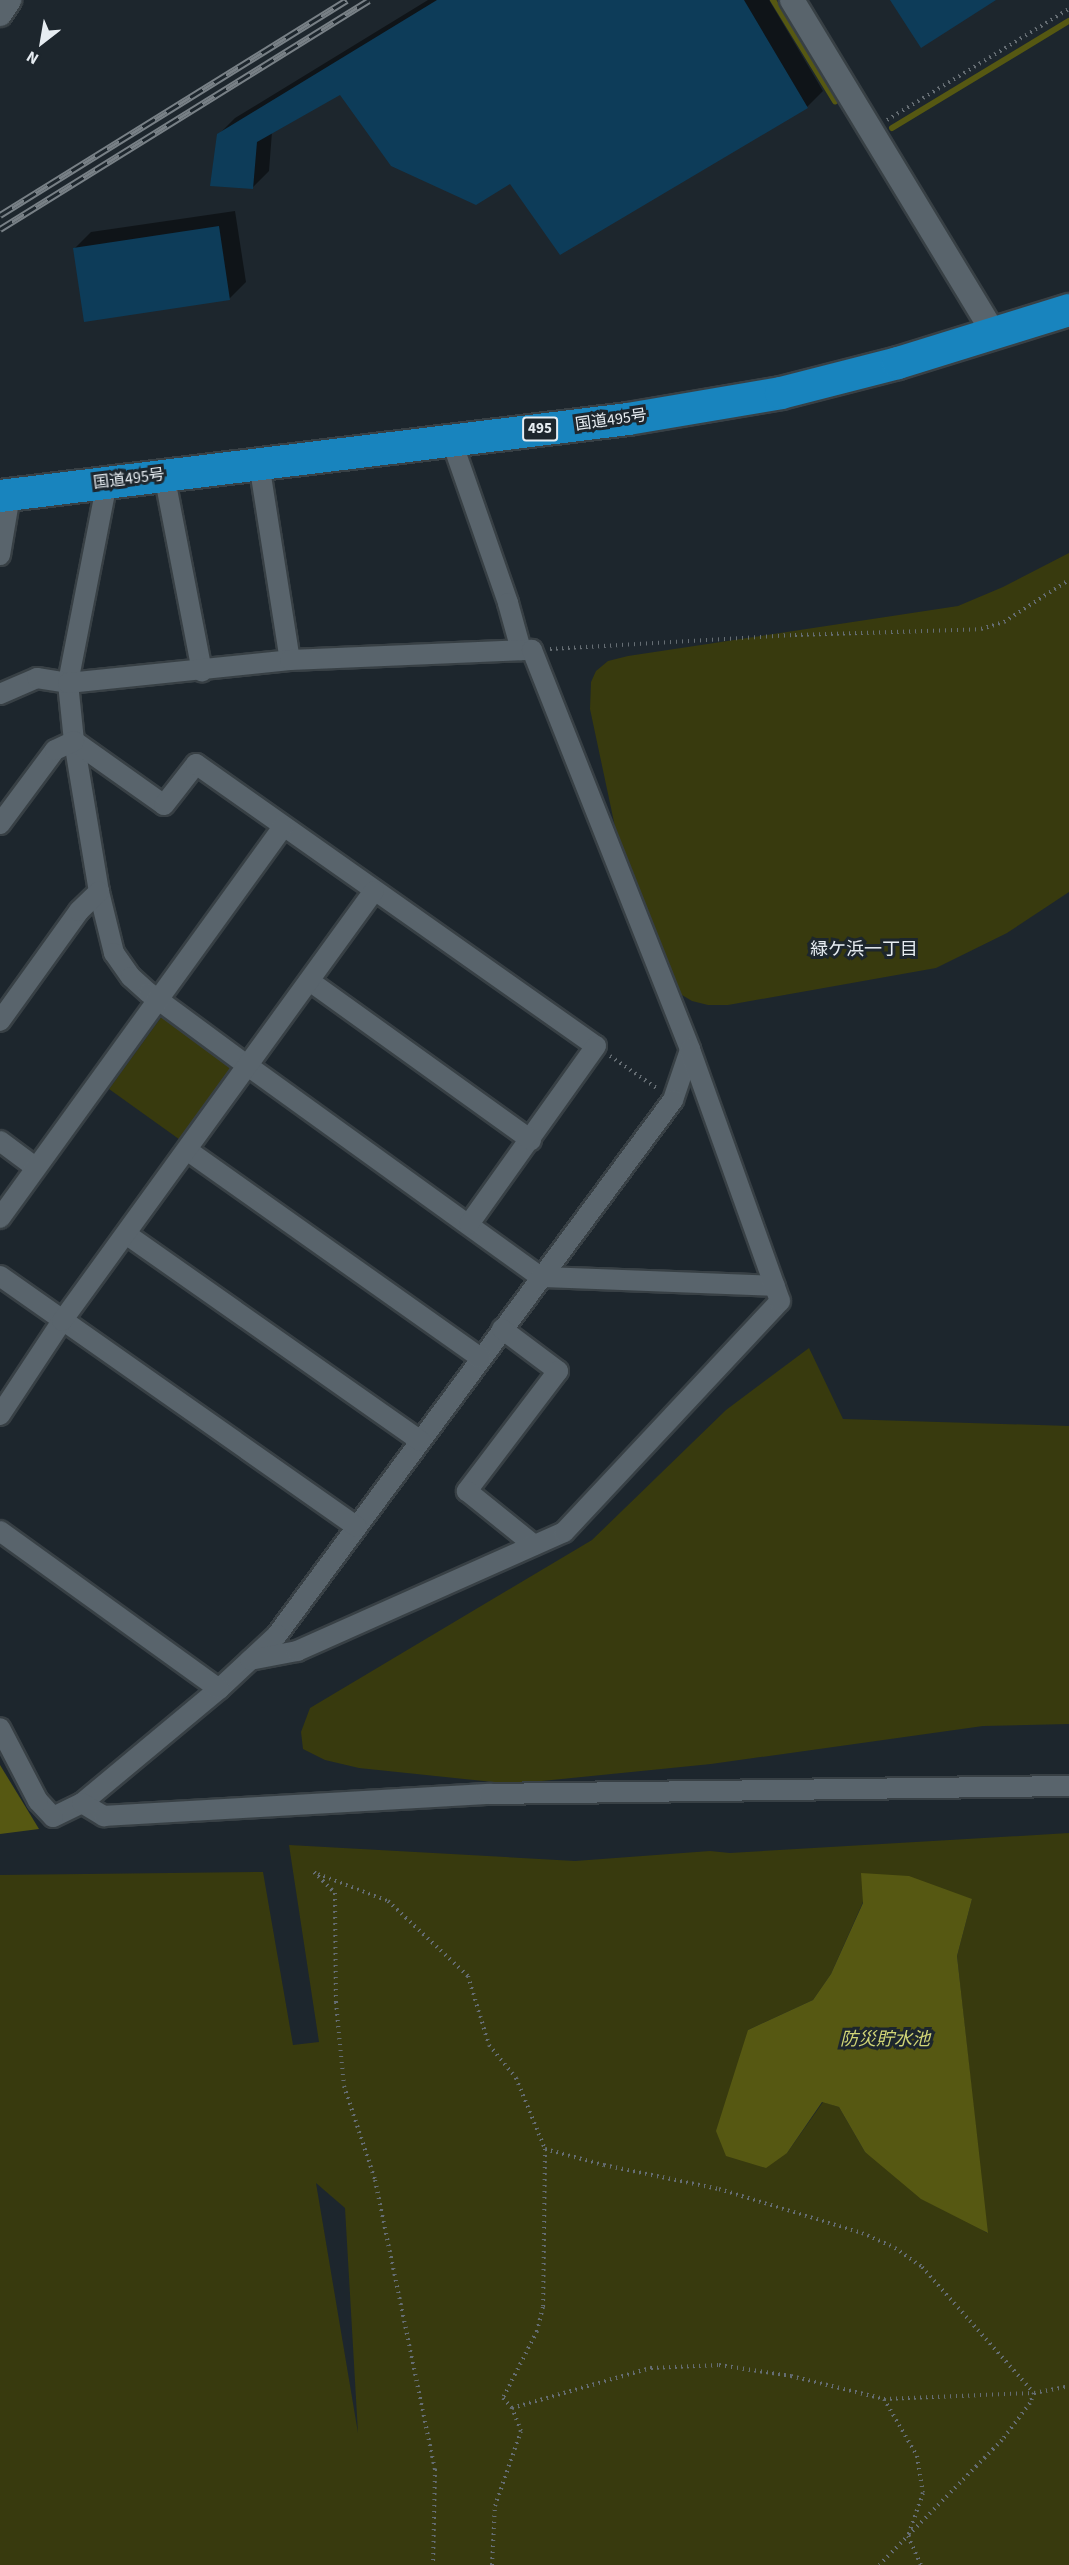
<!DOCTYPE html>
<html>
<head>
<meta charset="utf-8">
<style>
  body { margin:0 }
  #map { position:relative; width:1069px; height:2565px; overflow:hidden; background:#1d262d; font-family:"Source Sans 3","Noto Sans JP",sans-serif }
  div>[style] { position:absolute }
  .green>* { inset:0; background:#383a0e }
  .water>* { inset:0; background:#565812 }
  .shadow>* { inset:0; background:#0007 }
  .stream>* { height:6px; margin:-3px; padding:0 3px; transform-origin:3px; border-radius:3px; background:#565812 }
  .building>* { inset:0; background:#0d3c59 }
  .path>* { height:4px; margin-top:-2px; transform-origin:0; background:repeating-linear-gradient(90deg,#656d73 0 1.5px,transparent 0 6px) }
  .roads { filter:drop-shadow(2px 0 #384045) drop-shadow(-2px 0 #384045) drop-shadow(0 2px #384045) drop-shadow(0 -2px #384045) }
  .minor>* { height:20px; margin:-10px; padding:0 10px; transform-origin:10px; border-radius:10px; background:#59646c }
  .tertiary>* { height:24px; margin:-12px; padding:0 12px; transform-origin:12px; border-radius:12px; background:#59646c }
  .trunk>* { height:32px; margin:-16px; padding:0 16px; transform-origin:16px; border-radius:16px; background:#1884be }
  .rail>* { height:7px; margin-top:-3.5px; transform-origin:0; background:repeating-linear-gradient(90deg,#1d262d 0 14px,#788086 0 28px); box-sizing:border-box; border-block:2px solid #788086 }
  span { translate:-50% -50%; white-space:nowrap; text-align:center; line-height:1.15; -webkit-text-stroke:6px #1d262d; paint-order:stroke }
  .shield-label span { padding:2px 4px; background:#1d262d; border:2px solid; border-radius:4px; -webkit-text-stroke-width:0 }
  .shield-label { font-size:15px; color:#e6ecf1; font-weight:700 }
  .street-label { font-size:16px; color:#e6ecf1 }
  .neighbourhood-label { font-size:18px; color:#e6ecf1 }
  .water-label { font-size:18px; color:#d0d577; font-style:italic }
  .north { position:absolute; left:12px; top:12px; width:60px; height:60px; -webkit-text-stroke:4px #1d262d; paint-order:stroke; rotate:211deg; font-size:16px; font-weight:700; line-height:24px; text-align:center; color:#e6ecf1 }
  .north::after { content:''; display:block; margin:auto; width:21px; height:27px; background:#e6ecf1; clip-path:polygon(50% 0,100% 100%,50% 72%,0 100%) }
</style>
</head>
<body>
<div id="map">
  <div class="green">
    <i style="clip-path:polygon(1069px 553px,1069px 892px,1007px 933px,936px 968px,728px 1005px,708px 1005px,692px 1001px,677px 992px,635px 921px,590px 709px,591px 682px,596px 671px,608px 661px,628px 656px,958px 606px,1003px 587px)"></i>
    <i style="clip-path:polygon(162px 1016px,236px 1069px,183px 1142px,109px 1089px)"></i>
    <i style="clip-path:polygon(809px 1348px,843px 1419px,1069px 1426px,1069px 1724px,983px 1726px,711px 1764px,512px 1784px,359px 1768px,325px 1760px,303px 1749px,301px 1732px,310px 1708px,592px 1540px,726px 1410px)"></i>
    <i style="clip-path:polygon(evenodd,1069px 1833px,1069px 2565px,0 2565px,0 1875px,263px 1872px,293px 2045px,319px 2042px,289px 1845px,575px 1861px,710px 1851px,730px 1853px,1069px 1833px,972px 1899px,957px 1956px,987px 2233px,865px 2152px,839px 2107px,823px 2102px,787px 2153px,748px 2030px,813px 2000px,831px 1974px,863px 1902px,972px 1899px,1069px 1833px,316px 2183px,345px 2208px,358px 2433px,316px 2183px)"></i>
  </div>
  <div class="water">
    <i style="clip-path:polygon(0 1765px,39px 1829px,0 1834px)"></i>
    <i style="clip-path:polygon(861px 1873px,909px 1876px,972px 1899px,957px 1956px,988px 2233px,921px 2199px,865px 2152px,839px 2107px,822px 2102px,787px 2153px,766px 2168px,726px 2156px,716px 2131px,748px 2030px,813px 2000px,831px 1974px,863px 1903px)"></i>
  </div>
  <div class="shadow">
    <i style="clip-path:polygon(428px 0,769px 0,823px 91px,807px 107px,510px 182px,341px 93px,272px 132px,269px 171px,253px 187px,218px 135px,235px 118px)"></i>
    <i style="clip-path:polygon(235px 211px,246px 282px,229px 299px,74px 249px,91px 232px)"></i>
  </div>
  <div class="stream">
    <i style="left:773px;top:0;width:119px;rotate:58.5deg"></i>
    <i style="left:892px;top:128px;width:207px;rotate:-31.2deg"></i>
  </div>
  <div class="building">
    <i style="clip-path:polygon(437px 0,744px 0,808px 108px,560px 255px,510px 184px,476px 205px,391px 166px,340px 95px,257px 142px,253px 189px,210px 186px,217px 134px)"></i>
    <i style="clip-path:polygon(890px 0,996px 0,921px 48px)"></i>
    <i style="clip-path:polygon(219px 226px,230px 300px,84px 322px,73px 248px)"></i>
  </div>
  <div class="path">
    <i style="left:887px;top:120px;width:213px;rotate:-31.4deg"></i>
    <i style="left:550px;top:649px;width:245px;rotate:-3.3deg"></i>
    <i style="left:795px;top:635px;width:186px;rotate:-1.8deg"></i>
    <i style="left:981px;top:629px;width:24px;rotate:-17deg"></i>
    <i style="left:1004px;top:622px;width:77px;rotate:-32.9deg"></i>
    <i style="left:610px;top:1056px;width:58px;rotate:34.5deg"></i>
    <i style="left:314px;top:1872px;width:30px;rotate:45deg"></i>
    <i style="left:335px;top:1893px;width:109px;rotate:89.5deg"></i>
    <i style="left:336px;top:2002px;width:84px;rotate:84.6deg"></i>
    <i style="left:344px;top:2086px;width:99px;rotate:71.7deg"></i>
    <i style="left:375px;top:2180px;width:295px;rotate:78.3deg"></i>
    <i style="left:435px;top:2469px;width:96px;rotate:91.2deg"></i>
    <i style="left:318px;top:1874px;width:75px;rotate:21.1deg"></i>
    <i style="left:388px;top:1901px;width:110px;rotate:43.2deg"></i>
    <i style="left:468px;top:1976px;width:72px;rotate:73.1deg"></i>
    <i style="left:489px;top:2045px;width:43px;rotate:50.7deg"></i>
    <i style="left:516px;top:2078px;width:77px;rotate:67.8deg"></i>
    <i style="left:545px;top:2149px;width:158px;rotate:90.7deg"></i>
    <i style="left:543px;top:2307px;width:25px;rotate:104deg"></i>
    <i style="left:537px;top:2331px;width:75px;rotate:116.9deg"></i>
    <i style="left:503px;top:2398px;width:13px;rotate:48deg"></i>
    <i style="left:545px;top:2149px;width:61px;rotate:15.2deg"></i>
    <i style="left:604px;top:2165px;width:117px;rotate:11.8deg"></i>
    <i style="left:719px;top:2189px;width:150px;rotate:17.1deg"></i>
    <i style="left:862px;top:2233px;width:36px;rotate:24deg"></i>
    <i style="left:895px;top:2248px;width:33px;rotate:35deg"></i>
    <i style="left:922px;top:2267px;width:169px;rotate:48.4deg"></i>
    <i style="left:1034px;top:2393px;width:11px;rotate:112deg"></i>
    <i style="left:1030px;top:2403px;width:46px;rotate:127.1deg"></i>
    <i style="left:1002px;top:2440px;width:175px;rotate:134.5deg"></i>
    <i style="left:884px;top:2399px;width:66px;rotate:59.9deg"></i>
    <i style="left:917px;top:2456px;width:37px;rotate:81deg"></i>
    <i style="left:923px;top:2493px;width:46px;rotate:109.2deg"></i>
    <i style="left:908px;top:2536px;width:32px;rotate:66deg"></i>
    <i style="left:492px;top:2565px;width:59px;rotate:-87.1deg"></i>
    <i style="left:495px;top:2506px;width:79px;rotate:-70.9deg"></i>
    <i style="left:521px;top:2431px;width:25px;rotate:-111deg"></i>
    <i style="left:512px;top:2408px;width:145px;rotate:-16.1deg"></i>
    <i style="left:651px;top:2368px;width:68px;rotate:-2.5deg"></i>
    <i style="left:719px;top:2365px;width:73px;rotate:8.7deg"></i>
    <i style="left:791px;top:2376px;width:96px;rotate:13.9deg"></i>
    <i style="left:884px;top:2399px;width:150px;rotate:-2.3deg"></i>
    <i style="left:1034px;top:2393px;width:36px;rotate:-11deg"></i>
  </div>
  <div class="roads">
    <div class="minor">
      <i style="left:451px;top:439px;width:174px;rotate:70.8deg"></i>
      <i style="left:508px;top:603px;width:49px;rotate:74.5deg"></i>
      <i style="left:259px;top:463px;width:199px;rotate:81.1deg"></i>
      <i style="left:164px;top:474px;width:201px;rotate:79.1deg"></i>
      <i style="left:107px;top:482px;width:205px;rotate:101deg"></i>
      <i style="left:68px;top:683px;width:58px;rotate:84.1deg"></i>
      <i style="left:74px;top:741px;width:153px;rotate:80.6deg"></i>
      <i style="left:99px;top:892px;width:63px;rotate:76.2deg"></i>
      <i style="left:114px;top:953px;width:29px;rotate:55deg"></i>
      <i style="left:131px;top:977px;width:24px;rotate:42deg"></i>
      <i style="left:149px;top:993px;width:123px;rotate:36.4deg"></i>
      <i style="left:248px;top:1066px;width:361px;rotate:35.8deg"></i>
      <i style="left:541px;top:1277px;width:234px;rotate:2.2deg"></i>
      <i style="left:0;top:555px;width:61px;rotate:-80.5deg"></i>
      <i style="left:0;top:694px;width:40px;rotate:-23.4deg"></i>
      <i style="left:37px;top:678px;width:31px;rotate:9deg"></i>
      <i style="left:68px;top:683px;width:223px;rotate:-5.9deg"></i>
      <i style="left:290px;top:660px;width:242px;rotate:-2.4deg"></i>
      <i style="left:532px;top:650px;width:430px;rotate:68.4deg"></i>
      <i style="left:690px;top:1050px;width:53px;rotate:108.8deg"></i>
      <i style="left:673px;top:1100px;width:666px;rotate:126.51deg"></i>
      <i style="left:277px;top:1635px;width:79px;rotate:137deg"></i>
      <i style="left:219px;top:1689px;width:178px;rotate:140.2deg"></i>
      <i style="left:82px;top:1803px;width:32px;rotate:154deg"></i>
      <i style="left:53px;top:1817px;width:22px;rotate:-133deg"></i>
      <i style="left:38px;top:1801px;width:82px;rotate:-117.5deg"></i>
      <i style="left:74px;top:741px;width:110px;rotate:35.4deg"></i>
      <i style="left:164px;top:805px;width:52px;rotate:-52deg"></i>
      <i style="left:196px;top:764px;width:489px;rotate:35.2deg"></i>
      <i style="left:596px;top:1046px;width:219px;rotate:125.5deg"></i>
      <i style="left:0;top:824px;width:92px;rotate:-53.4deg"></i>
      <i style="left:55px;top:750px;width:21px;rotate:-25deg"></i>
      <i style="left:311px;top:982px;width:271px;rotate:35.7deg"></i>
      <i style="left:0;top:1021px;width:135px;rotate:-54.3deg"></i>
      <i style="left:79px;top:911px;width:28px;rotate:-44deg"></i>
      <i style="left:0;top:1141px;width:44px;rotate:36.6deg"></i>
      <i style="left:187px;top:1150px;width:360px;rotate:35.3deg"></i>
      <i style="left:0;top:1218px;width:483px;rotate:-54.1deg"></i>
      <i style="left:126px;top:1234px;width:360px;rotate:35.1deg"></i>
      <i style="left:0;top:1276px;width:436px;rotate:35.1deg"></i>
      <i style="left:502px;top:1329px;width:70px;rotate:36.9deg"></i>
      <i style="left:558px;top:1371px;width:151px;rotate:127.2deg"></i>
      <i style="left:467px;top:1491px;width:86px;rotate:38.9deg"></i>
      <i style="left:0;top:1415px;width:113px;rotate:-56.6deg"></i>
      <i style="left:62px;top:1321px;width:531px;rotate:-54.04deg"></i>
      <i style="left:0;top:1531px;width:270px;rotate:35.8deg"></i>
      <i style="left:250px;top:1660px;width:48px;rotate:-10.8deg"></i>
      <i style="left:297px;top:1651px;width:292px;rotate:-24deg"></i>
      <i style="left:564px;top:1532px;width:316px;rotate:-46.9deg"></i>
      <i style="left:780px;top:1301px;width:267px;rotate:-109.7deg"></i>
      <i style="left:82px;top:1803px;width:26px;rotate:31deg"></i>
      <i style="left:104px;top:1816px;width:386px;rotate:-3.3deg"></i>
      <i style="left:489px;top:1794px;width:580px;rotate:-0.79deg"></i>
    </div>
    <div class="tertiary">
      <i style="left:792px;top:0;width:390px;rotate:58.8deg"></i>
      <i style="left:0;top:14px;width:17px;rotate:-57deg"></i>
    </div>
    <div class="trunk">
      <i style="left:0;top:496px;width:633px;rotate:-6.99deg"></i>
      <i style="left:628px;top:419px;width:155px;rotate:-9.6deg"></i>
      <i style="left:781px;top:393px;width:121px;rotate:-14.4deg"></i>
      <i style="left:898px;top:363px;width:179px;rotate:-17.2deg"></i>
    </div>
  </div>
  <div class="rail">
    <i style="left:0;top:215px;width:408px;rotate:-31.8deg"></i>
    <i style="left:0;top:229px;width:434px;rotate:-31.8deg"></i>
  </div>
  <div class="shield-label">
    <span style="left:540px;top:429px">495</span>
  </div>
  <div class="street-label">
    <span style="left:611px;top:420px;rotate:-8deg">国道495号</span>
    <span style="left:129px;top:479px;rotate:-7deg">国道495号</span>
  </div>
  <div class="neighbourhood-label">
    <span style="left:864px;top:950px">緑ケ浜一丁目</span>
  </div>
  <div class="water-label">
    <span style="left:885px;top:2040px">防災貯水池</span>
  </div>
  <div class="north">N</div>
</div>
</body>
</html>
